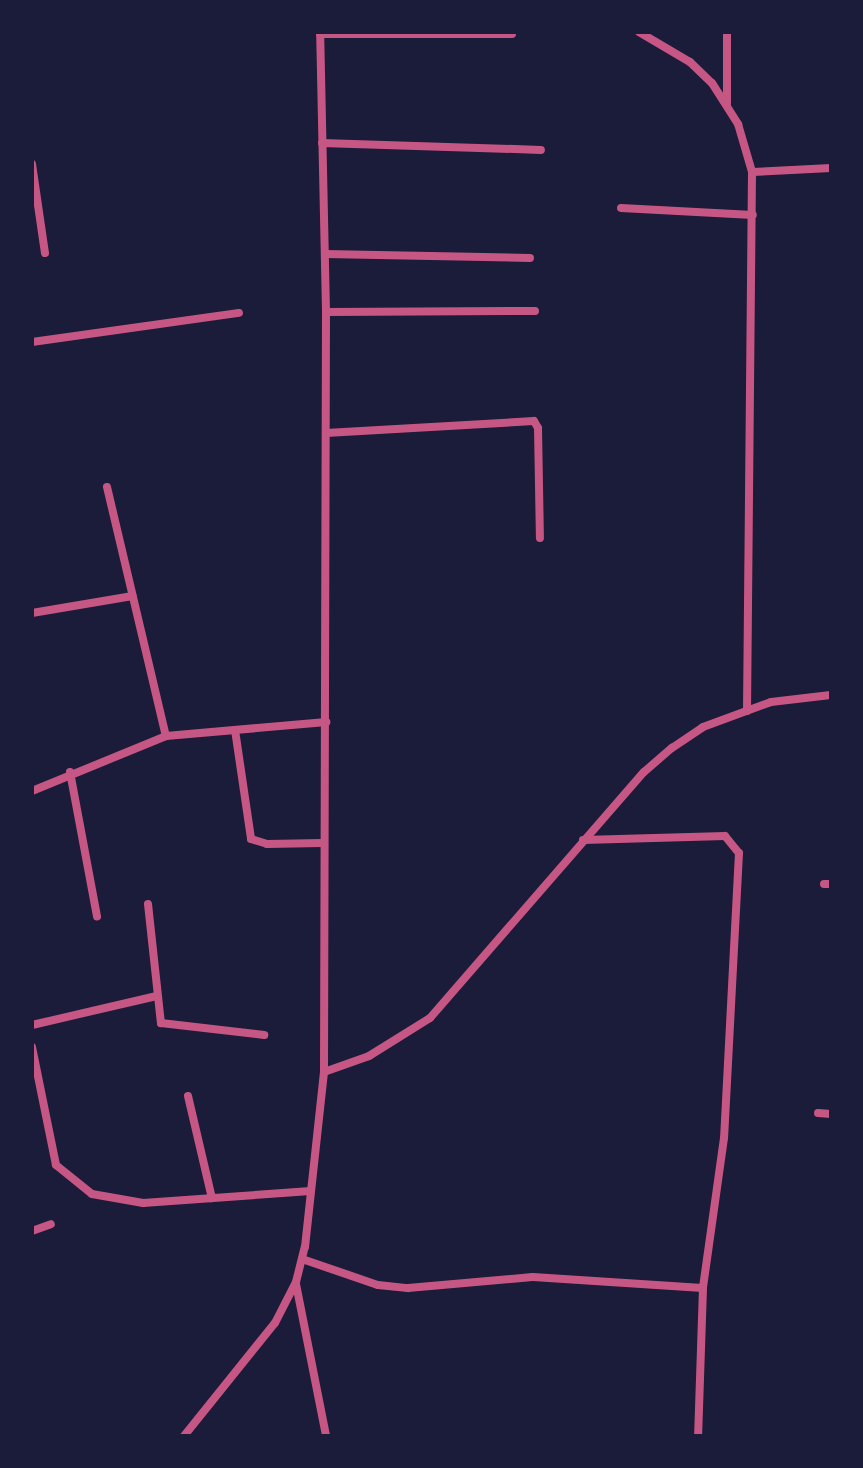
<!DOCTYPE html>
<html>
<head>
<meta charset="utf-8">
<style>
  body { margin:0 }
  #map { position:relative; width:863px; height:1468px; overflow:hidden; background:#1b1b3a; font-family:Cabin,sans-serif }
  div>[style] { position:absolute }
  .minor>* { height:8px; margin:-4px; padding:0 4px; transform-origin:4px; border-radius:4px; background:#c65784 }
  span { translate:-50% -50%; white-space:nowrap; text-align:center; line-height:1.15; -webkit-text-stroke:6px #1b1b3a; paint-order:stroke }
  .frame { position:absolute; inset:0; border:34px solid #1b1b3a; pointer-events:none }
</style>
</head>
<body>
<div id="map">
  <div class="minor">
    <i style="left:639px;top:32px;width:59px;rotate:30.5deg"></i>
    <i style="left:690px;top:62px;width:30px;rotate:44deg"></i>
    <i style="left:712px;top:83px;width:49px;rotate:57.6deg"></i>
    <i style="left:738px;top:124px;width:50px;rotate:73.7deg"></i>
    <i style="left:752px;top:172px;width:539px;rotate:90.53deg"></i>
    <i style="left:727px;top:32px;width:71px;rotate:90deg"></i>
    <i style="left:320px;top:34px;width:192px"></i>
    <i style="left:322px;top:143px;width:219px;rotate:1.8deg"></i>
    <i style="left:32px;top:164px;width:90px;rotate:81.7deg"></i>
    <i style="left:752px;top:172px;width:79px;rotate:-2.9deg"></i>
    <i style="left:621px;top:208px;width:132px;rotate:3deg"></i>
    <i style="left:325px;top:254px;width:205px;rotate:1.1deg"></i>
    <i style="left:326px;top:312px;width:209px;rotate:-0.3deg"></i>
    <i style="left:32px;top:342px;width:209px;rotate:-8deg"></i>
    <i style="left:326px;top:433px;width:208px;rotate:-3.3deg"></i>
    <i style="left:534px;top:421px;width:8px;rotate:60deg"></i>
    <i style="left:538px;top:428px;width:110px;rotate:89deg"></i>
    <i style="left:107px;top:487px;width:256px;rotate:76.7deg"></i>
    <i style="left:32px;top:613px;width:102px;rotate:-9.6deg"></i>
    <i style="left:235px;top:730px;width:110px;rotate:81.6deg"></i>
    <i style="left:251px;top:839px;width:17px;rotate:17deg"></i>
    <i style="left:267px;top:844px;width:55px;rotate:-1deg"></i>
    <i style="left:70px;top:772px;width:147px;rotate:79.4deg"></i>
    <i style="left:32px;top:791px;width:145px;rotate:-22.3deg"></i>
    <i style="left:166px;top:736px;width:161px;rotate:-5deg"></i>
    <i style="left:583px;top:840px;width:142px;rotate:-1.6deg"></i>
    <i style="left:725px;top:836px;width:22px;rotate:51deg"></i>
    <i style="left:739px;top:853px;width:285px;rotate:93deg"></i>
    <i style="left:724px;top:1138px;width:151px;rotate:98deg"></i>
    <i style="left:703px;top:1288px;width:148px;rotate:91.9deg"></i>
    <i style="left:824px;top:884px;width:7px"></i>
    <i style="left:148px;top:904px;width:120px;rotate:83.8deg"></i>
    <i style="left:161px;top:1023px;width:104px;rotate:6.6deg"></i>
    <i style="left:32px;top:1025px;width:128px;rotate:-13.1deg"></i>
    <i style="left:32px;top:1047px;width:120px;rotate:78.5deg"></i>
    <i style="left:56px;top:1165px;width:46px;rotate:38.9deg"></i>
    <i style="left:92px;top:1194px;width:52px;rotate:10deg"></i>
    <i style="left:143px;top:1203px;width:168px;rotate:-4.1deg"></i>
    <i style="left:324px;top:1072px;width:48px;rotate:-19.6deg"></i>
    <i style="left:369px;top:1056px;width:72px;rotate:-31.9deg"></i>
    <i style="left:430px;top:1018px;width:326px;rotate:-49deg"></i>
    <i style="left:644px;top:772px;width:37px;rotate:-41deg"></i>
    <i style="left:672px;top:748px;width:37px;rotate:-34deg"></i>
    <i style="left:703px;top:727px;width:72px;rotate:-20.2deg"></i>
    <i style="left:771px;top:702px;width:60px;rotate:-6.7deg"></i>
    <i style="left:188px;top:1096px;width:105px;rotate:76.8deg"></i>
    <i style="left:818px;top:1113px;width:13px;rotate:4deg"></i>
    <i style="left:32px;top:1231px;width:20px;rotate:-20deg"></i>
    <i style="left:302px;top:1259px;width:80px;rotate:18.9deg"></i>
    <i style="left:378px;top:1285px;width:30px;rotate:6deg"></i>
    <i style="left:408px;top:1288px;width:125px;rotate:-5deg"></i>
    <i style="left:533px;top:1277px;width:170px;rotate:3.7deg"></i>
    <i style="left:296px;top:1284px;width:155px;rotate:78.8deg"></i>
    <i style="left:184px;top:1436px;width:145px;rotate:-51.2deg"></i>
    <i style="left:275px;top:1323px;width:46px;rotate:-62.9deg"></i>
    <i style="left:296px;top:1282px;width:36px;rotate:-76deg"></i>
    <i style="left:305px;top:1247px;width:176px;rotate:-83.8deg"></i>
    <i style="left:324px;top:1072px;width:760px;rotate:-89.85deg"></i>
    <i style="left:326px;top:312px;width:280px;rotate:-91.2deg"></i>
  </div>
  <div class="frame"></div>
</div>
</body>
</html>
